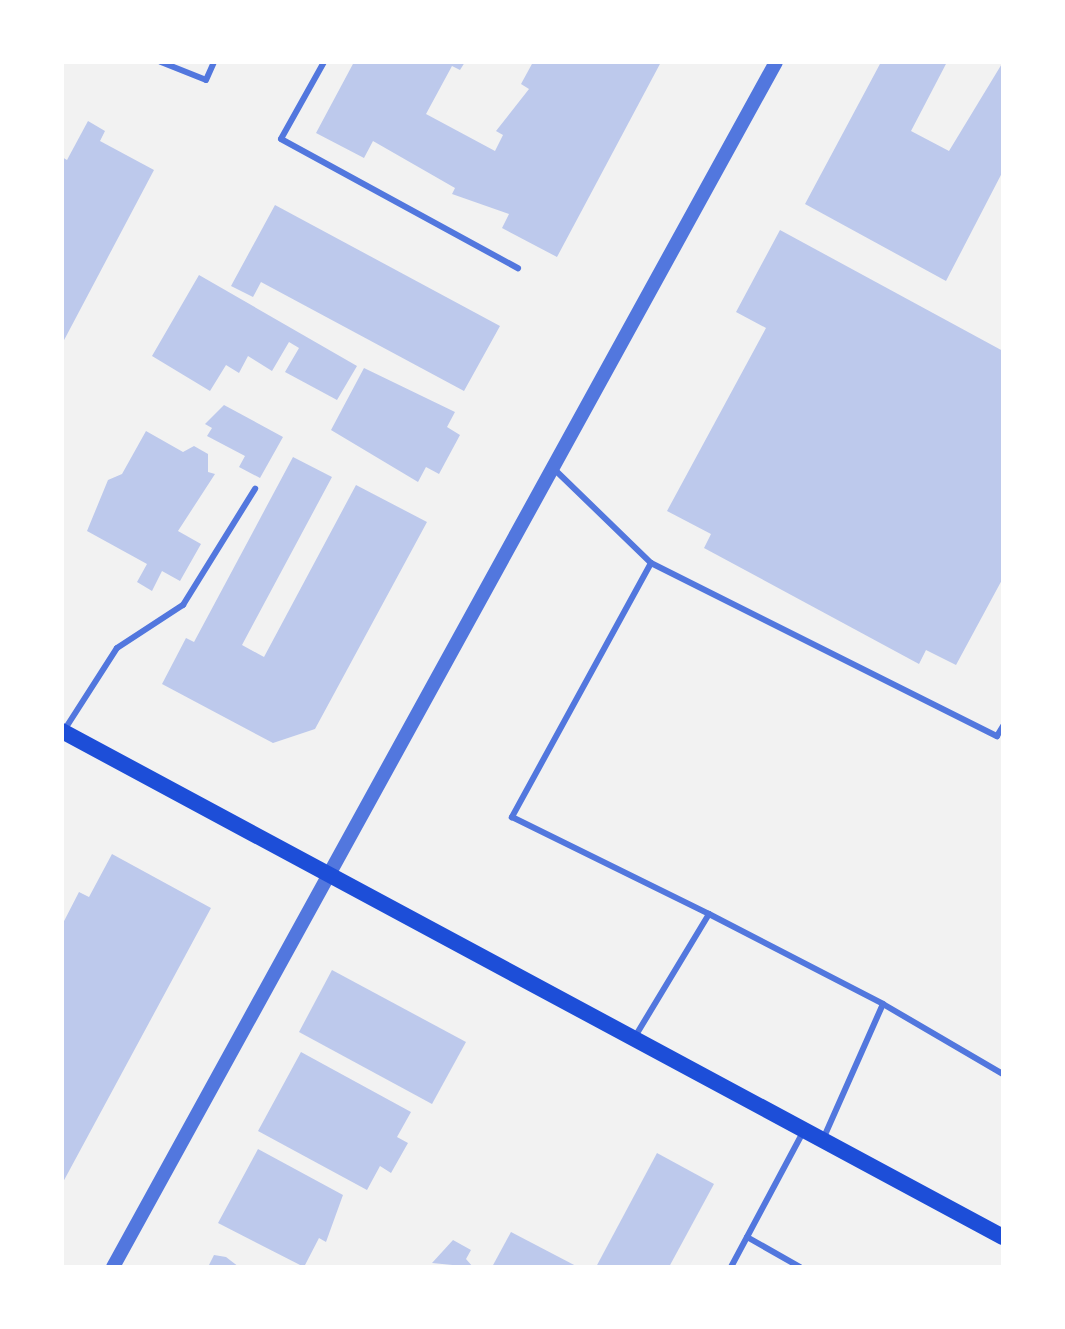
<!DOCTYPE html>
<html>
<head>
<meta charset="utf-8">
<style>
  body { margin:0 }
  #map { position:relative; width:1065px; height:1329px; overflow:hidden; background:#f2f2f2; font-family:Manrope,sans-serif }
  div>[style] { position:absolute }
  .building>* { inset:0; background:#bdc9ec }
  .service>* { height:6px; margin:-3px; padding:0 3px; transform-origin:3px; border-radius:3px; background:#5277de }
  .tertiary>* { height:14px; margin:-7px; padding:0 7px; transform-origin:7px; border-radius:7px; background:#5277de }
  .secondary>* { height:16px; margin:-8px; padding:0 8px; transform-origin:8px; border-radius:8px; background:#1d4ed8 }
  span { translate:-50% -50%; white-space:nowrap; text-align:center; line-height:1.15; -webkit-text-stroke:6px #fff; paint-order:stroke }
  .frame { position:absolute; inset:0; border:64px solid #fff; pointer-events:none }
</style>
</head>
<body>
<div id="map">
  <div class="building">
    <i style="clip-path:polygon(354px 62px,465px 62px,460px 70px,452px 66px,426px 114px,495px 151px,503px 135px,496px 131px,529px 89px,521px 84px,533px 62px,661px 62px,557px 257px,502px 228px,509px 214px,452px 194px,455px 188px,373px 141px,364px 158px,316px 133px)"></i>
    <i style="clip-path:polygon(881px 62px,947px 62px,911px 131px,949px 151px,1003px 62px,1003px 171px,946px 281px,805px 204px)"></i>
    <i style="clip-path:polygon(88px 121px,105px 131px,100px 141px,154px 170px,62px 344px,62px 157px,67px 160px)"></i>
    <i style="clip-path:polygon(275px 205px,500px 326px,464px 391px,261px 282px,253px 297px,231px 286px)"></i>
    <i style="clip-path:polygon(780px 230px,1003px 351px,1003px 578px,956px 665px,926px 650px,919px 664px,704px 548px,711px 534px,667px 511px,766px 328px,736px 312px)"></i>
    <i style="clip-path:polygon(199px 275px,357px 366px,337px 400px,285px 372px,299px 348px,289px 342px,272px 371px,248px 356px,239px 373px,226px 365px,210px 391px,152px 356px)"></i>
    <i style="clip-path:polygon(364px 368px,455px 412px,447px 427px,460px 435px,439px 474px,426px 467px,418px 482px,331px 430px)"></i>
    <i style="clip-path:polygon(224px 405px,283px 437px,260px 478px,239px 467px,245px 456px,207px 436px,212px 428px,205px 424px)"></i>
    <i style="clip-path:polygon(146px 431px,183px 452px,194px 446px,208px 454px,208px 472px,215px 474px,178px 531px,201px 544px,180px 581px,162px 571px,152px 591px,137px 582px,147px 564px,87px 531px,108px 480px,122px 474px)"></i>
    <i style="clip-path:polygon(293px 457px,332px 477px,242px 645px,264px 657px,356px 485px,427px 522px,315px 729px,273px 743px,162px 684px,186px 638px,194px 642px)"></i>
    <i style="clip-path:polygon(112px 854px,211px 908px,62px 1184px,62px 925px,79px 892px,89px 897px)"></i>
    <i style="clip-path:polygon(332px 970px,466px 1042px,432px 1104px,299px 1032px)"></i>
    <i style="clip-path:polygon(301px 1052px,411px 1112px,397px 1137px,408px 1143px,391px 1173px,380px 1166px,367px 1190px,258px 1131px)"></i>
    <i style="clip-path:polygon(258px 1149px,343px 1195px,326px 1242px,319px 1238px,304px 1267px,218px 1223px)"></i>
    <i style="clip-path:polygon(657px 1153px,714px 1184px,669px 1267px,596px 1267px)"></i>
    <i style="clip-path:polygon(511px 1232px,578px 1267px,492px 1267px)"></i>
    <i style="clip-path:polygon(453px 1240px,471px 1250px,466px 1259px,473px 1267px,432px 1263px)"></i>
    <i style="clip-path:polygon(214px 1255px,226px 1257px,239px 1267px,208px 1267px)"></i>
  </div>
  <div class="service">
    <i style="left:161px;top:62px;width:48px;rotate:21.8deg"></i>
    <i style="left:206px;top:80px;width:20px;rotate:-66deg"></i>
    <i style="left:324px;top:62px;width:88px;rotate:119.2deg"></i>
    <i style="left:281px;top:139px;width:270px;rotate:28.6deg"></i>
    <i style="left:552px;top:467px;width:138px;rotate:44.1deg"></i>
    <i style="left:651px;top:563px;width:290px;rotate:118.7deg"></i>
    <i style="left:512px;top:817px;width:220px;rotate:26.2deg"></i>
    <i style="left:709px;top:914px;width:141px;rotate:121.1deg"></i>
    <i style="left:651px;top:563px;width:387px;rotate:26.6deg"></i>
    <i style="left:997px;top:736px;width:12px;rotate:-59deg"></i>
    <i style="left:65px;top:729px;width:96px;rotate:-57.3deg"></i>
    <i style="left:117px;top:648px;width:79px;rotate:-33.1deg"></i>
    <i style="left:183px;top:605px;width:137px;rotate:-58.2deg"></i>
    <i style="left:709px;top:914px;width:196px;rotate:27.3deg"></i>
    <i style="left:824px;top:1137px;width:145px;rotate:-66.1deg"></i>
    <i style="left:883px;top:1004px;width:139px;rotate:30.3deg"></i>
    <i style="left:747px;top:1237px;width:61px;rotate:29.5deg"></i>
    <i style="left:731px;top:1267px;width:155px;rotate:-61.9deg"></i>
  </div>
  <div class="tertiary">
    <i style="left:113px;top:1267px;width:1375px;rotate:-61.18deg"></i>
  </div>
  <div class="secondary">
    <i style="left:62px;top:731px;width:1068px;rotate:28.27deg"></i>
  </div>
  <div class="frame"></div>
</div>
</body>
</html>
